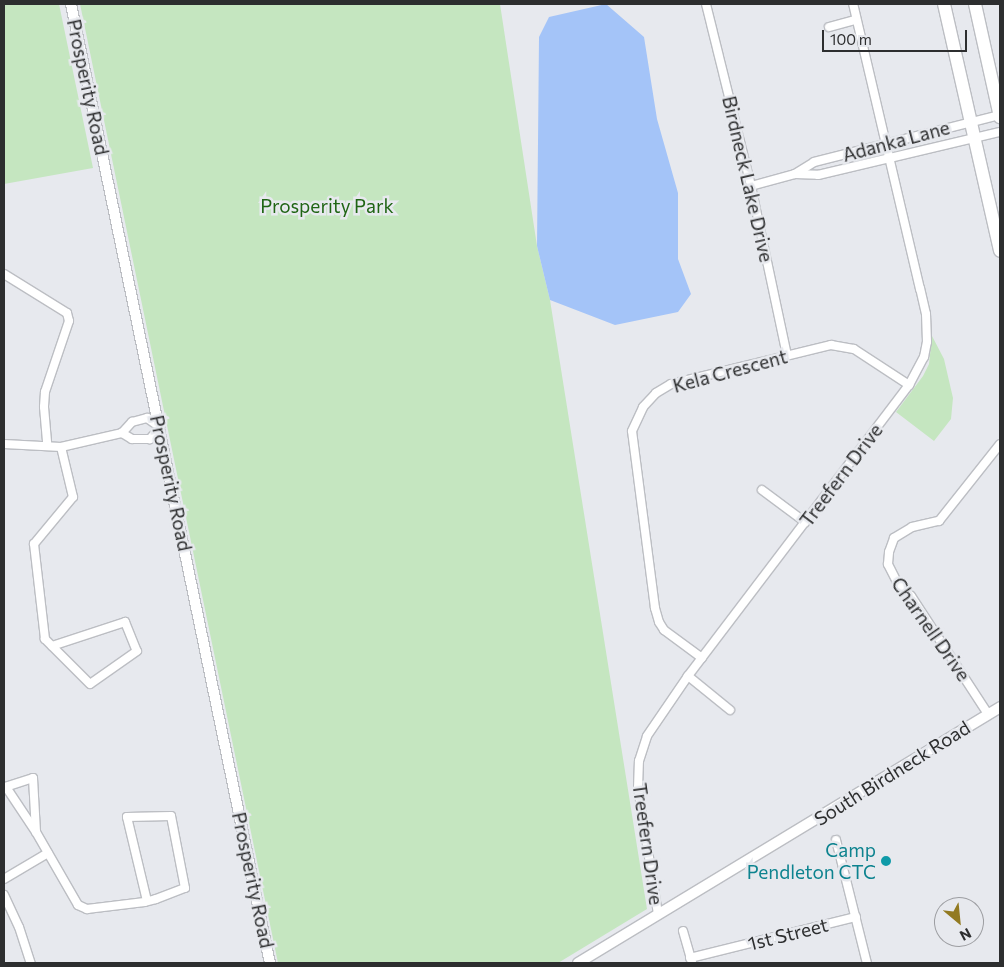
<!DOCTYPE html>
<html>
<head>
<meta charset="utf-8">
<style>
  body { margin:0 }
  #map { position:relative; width:1004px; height:967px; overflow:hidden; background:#e7e9ee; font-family:Commissioner,sans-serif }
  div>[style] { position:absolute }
  .green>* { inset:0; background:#c5e6c0 }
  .water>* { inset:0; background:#a4c4f8 }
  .roads { filter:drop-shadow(1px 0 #bcbec3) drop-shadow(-1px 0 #bcbec3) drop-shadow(0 1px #bcbec3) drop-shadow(0 -1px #bcbec3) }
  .minor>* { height:8px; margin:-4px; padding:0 4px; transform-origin:4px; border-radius:4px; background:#fff }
  .tertiary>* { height:10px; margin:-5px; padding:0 5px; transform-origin:5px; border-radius:5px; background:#fff }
  .trunk>* { height:12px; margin:-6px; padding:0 6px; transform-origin:6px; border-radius:6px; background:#fff }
  .dots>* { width:14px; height:14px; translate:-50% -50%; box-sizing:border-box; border:2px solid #e7e9ee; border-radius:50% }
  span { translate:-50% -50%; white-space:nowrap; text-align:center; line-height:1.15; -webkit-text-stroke:5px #e7e9ee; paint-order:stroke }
  .street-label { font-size:19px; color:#2d2e2f }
  .park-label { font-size:19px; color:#1f6514 }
  .culture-label { font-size:19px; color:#0d838f }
  .right { translate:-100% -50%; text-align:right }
  .frame { position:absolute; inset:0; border:5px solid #2d2e2f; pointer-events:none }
  .north { position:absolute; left:934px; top:897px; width:50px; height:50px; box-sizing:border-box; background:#e7e9ee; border:1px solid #9d9ea2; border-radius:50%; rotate:152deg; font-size:14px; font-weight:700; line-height:20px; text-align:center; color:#2d2e2f }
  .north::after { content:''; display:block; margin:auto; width:18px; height:22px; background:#927a21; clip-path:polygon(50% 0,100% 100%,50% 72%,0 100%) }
  .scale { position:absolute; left:822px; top:30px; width:145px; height:22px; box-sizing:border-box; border:2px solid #2d2e2f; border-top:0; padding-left:6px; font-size:15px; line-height:18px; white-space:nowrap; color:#2d2e2f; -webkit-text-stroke:4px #e7e9ee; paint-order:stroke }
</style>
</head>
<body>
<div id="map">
  <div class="green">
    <i style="clip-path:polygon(4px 4px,59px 4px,93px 168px,4px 184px)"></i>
    <i style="clip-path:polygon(80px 4px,500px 4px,537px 246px,550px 300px,647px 909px,558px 963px,278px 963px)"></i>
    <i style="clip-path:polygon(932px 336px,944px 359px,953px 398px,951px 419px,934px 441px,896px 412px,923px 376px,929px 364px)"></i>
  </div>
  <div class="water">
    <i style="clip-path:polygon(606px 4px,644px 37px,657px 119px,678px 193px,678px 259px,691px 294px,678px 312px,615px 325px,550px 300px,537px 246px,539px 37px,549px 17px)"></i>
  </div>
  <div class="roads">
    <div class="minor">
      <i style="left:706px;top:4px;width:187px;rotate:76.1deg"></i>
      <i style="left:751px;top:186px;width:173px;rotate:78deg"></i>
      <i style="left:829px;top:27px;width:28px;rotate:-15deg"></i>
      <i style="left:795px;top:174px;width:23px;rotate:2deg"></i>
      <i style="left:818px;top:175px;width:187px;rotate:-13.3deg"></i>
      <i style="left:751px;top:186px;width:46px;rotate:-15.3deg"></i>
      <i style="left:795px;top:174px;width:22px;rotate:-32deg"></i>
      <i style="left:814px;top:162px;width:192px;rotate:-14.2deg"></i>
      <i style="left:4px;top:274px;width:74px;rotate:31.8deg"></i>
      <i style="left:67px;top:313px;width:8px;rotate:76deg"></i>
      <i style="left:69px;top:321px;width:75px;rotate:108.7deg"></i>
      <i style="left:45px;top:392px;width:15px;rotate:94deg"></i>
      <i style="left:44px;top:407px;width:38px;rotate:85deg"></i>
      <i style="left:4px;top:444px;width:57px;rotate:3deg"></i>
      <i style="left:61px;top:447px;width:63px;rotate:-12.9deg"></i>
      <i style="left:122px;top:433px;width:15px;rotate:-48deg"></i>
      <i style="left:132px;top:422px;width:16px;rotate:-15deg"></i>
      <i style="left:147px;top:418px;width:16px;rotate:35deg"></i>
      <i style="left:160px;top:427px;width:16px;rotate:130deg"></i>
      <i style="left:150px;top:439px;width:18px;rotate:180deg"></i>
      <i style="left:132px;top:439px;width:12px;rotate:-149deg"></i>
      <i style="left:762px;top:490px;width:54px;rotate:36.7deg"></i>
      <i style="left:52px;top:646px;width:77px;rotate:-18.2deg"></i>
      <i style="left:125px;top:622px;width:31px;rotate:68deg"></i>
      <i style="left:137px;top:651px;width:57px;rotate:144.9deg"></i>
      <i style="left:90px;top:684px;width:64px;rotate:-135deg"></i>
      <i style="left:45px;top:639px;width:96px;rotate:-96.6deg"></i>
      <i style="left:34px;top:544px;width:61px;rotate:-50.3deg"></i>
      <i style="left:73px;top:497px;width:51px;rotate:-103.5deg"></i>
      <i style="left:702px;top:658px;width:47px;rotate:-143.6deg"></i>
      <i style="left:664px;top:630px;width:9px;rotate:-122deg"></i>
      <i style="left:659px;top:622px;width:15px;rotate:-106deg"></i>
      <i style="left:655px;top:608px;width:178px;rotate:-97.4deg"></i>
      <i style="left:632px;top:431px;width:26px;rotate:-65deg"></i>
      <i style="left:643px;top:407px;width:19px;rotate:-47deg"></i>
      <i style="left:656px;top:393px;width:17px;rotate:-31deg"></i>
      <i style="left:671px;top:384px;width:165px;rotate:-13.7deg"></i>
      <i style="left:831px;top:345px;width:23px;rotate:10deg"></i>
      <i style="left:854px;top:349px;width:66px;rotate:33.2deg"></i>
      <i style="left:688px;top:676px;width:54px;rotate:39deg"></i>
      <i style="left:988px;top:714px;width:141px;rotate:-123.1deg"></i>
      <i style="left:911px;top:596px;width:20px;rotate:-135deg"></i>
      <i style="left:897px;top:582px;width:20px;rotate:-117deg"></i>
      <i style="left:888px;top:564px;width:12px;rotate:-85deg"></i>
      <i style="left:889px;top:552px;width:15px;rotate:-70deg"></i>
      <i style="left:894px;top:538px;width:21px;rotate:-31deg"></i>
      <i style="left:912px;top:527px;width:28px;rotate:-13deg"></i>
      <i style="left:939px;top:521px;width:98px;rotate:-51.6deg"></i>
      <i style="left:36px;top:832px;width:54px;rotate:-93.2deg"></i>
      <i style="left:33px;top:778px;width:28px;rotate:162deg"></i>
      <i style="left:6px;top:787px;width:54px;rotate:56.3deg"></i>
      <i style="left:36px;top:832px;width:84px;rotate:60.1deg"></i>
      <i style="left:78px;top:905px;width:10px;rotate:24deg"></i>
      <i style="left:87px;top:909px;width:58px;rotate:-6.9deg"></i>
      <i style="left:145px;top:902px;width:11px;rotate:-15deg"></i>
      <i style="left:156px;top:899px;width:31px;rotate:-21deg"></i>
      <i style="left:185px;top:888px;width:73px;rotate:-101deg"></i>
      <i style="left:171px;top:816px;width:44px;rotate:178.7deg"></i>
      <i style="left:127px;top:817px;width:86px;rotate:76.6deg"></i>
      <i style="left:836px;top:840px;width:127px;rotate:75.9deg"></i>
      <i style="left:4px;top:879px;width:51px;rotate:-30.6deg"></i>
      <i style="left:4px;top:895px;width:35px;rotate:65deg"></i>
      <i style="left:19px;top:927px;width:38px;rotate:72deg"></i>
      <i style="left:658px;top:914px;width:128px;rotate:-99deg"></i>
      <i style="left:638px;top:788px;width:27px;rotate:-88deg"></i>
      <i style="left:639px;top:761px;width:26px;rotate:-72deg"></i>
      <i style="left:647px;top:736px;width:73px;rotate:-55.7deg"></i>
      <i style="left:688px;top:676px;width:365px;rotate:-52.8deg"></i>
      <i style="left:909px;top:385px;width:32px;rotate:-62deg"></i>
      <i style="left:924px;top:357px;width:15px;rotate:-79deg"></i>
      <i style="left:927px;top:342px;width:28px;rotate:-92deg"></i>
      <i style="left:926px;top:314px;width:26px;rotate:-103deg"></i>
      <i style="left:920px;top:289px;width:293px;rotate:-103.2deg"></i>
      <i style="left:683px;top:931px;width:33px;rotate:74deg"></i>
      <i style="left:690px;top:958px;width:171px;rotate:-13.9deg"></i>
    </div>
    <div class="tertiary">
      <i style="left:71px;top:4px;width:979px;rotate:78.28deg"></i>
      <i style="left:578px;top:963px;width:494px;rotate:-31.2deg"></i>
    </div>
    <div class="trunk">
      <i style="left:944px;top:4px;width:253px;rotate:77.2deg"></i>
      <i style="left:975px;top:4px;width:116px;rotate:77.5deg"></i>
    </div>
  </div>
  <div class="dots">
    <i style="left:886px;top:861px;background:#0f9aa8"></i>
  </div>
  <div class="street-label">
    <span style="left:88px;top:87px;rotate:78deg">Prosperity Road</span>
    <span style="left:896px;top:141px;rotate:-15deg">Adanka Lane</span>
    <span style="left:748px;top:179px;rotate:77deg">Birdneck Lake Drive</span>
    <span style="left:730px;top:371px;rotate:-15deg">Kela Crescent</span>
    <span style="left:841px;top:475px;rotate:-53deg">Treefern Drive</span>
    <span style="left:171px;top:483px;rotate:78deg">Prosperity Road</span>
    <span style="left:931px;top:629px;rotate:55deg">Charnell Drive</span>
    <span style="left:892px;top:773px;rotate:-32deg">South Birdneck Road</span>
    <span style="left:648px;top:844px;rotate:82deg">Treefern Drive</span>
    <span style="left:253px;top:880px;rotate:78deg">Prosperity Road</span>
    <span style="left:788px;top:934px;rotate:-14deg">1st Street</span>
  </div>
  <div class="park-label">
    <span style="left:327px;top:206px">Prosperity Park</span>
  </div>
  <div class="culture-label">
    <span class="right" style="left:876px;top:861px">Camp<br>Pendleton CTC</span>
  </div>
  <div class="frame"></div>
  <div class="north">N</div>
  <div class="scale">100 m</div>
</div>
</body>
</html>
